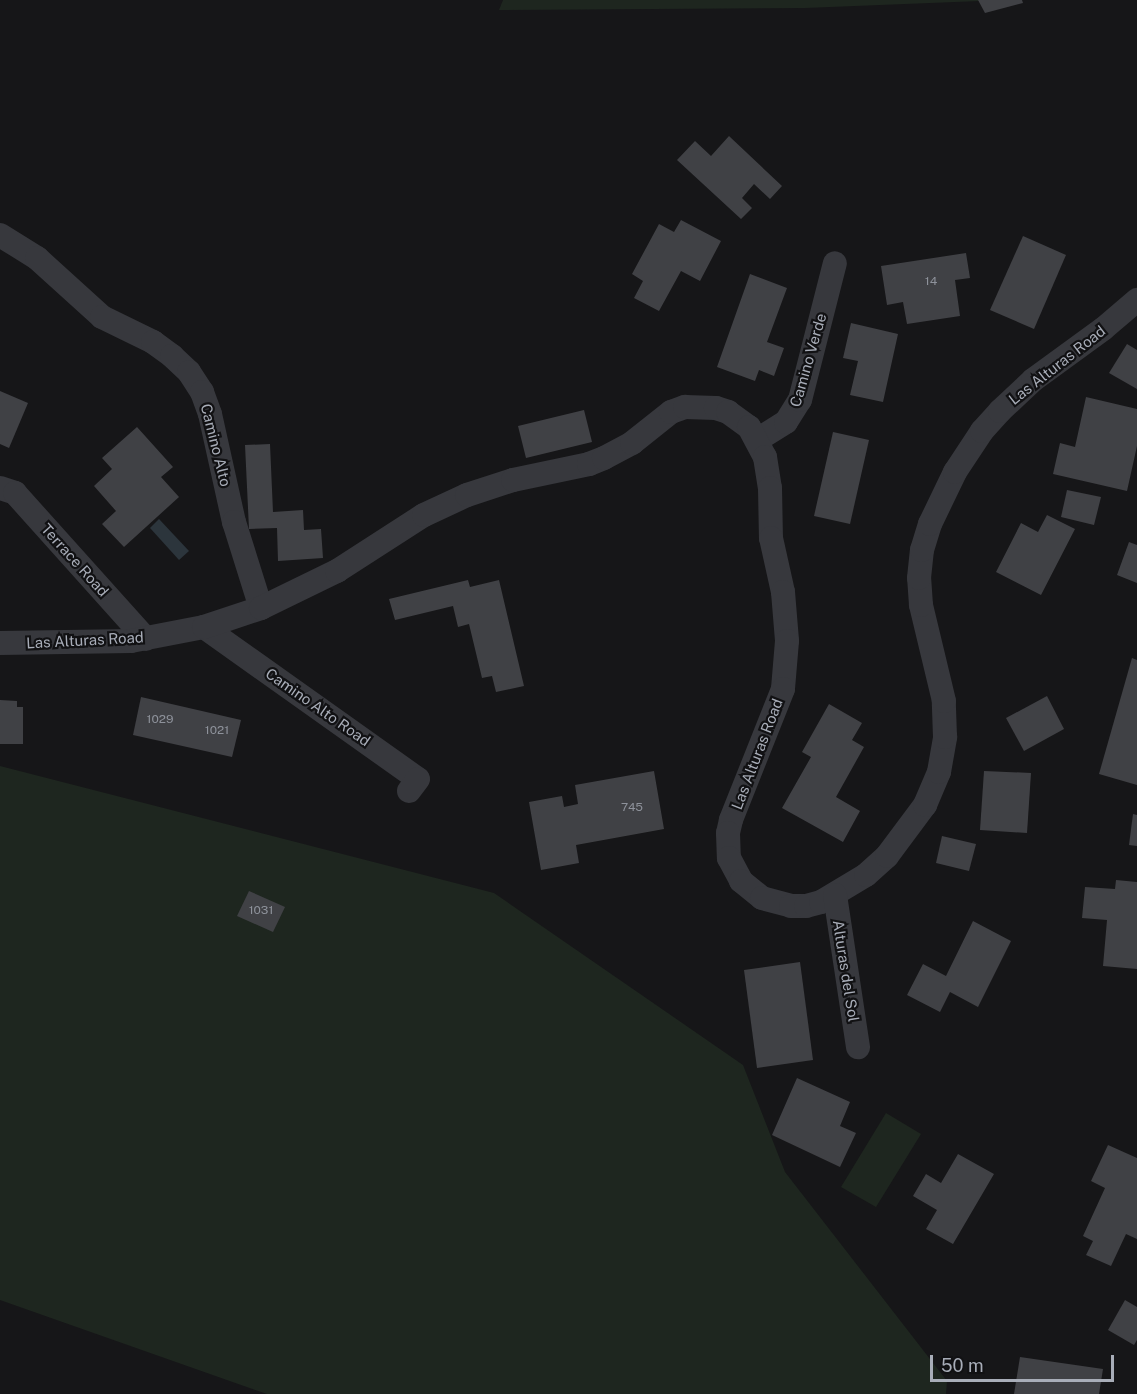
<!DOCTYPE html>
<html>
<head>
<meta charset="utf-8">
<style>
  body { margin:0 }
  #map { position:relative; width:1137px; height:1394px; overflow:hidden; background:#161618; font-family:"Public Sans",sans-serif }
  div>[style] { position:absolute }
  .green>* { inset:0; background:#1e261f }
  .water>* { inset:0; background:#2c353c }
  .building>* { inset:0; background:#404145 }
  .street>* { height:24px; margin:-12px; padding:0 12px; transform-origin:12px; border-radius:12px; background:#37383d }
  span { translate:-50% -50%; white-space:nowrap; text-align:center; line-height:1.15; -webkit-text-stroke:4.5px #111113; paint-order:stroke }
  .number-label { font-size:12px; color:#8e929b }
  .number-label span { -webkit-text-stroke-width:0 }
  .street-label { font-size:15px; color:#a8adb8 }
  .scale { position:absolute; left:930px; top:1355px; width:184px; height:27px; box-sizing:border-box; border:3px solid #a8adb8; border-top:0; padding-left:8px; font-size:18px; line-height:21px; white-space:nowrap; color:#a8adb8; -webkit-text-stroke:4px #111113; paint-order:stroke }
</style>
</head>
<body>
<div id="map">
  <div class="green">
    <i style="clip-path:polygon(503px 0,1005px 0,805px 8px,499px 10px)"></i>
    <i style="clip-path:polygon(0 766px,494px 893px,743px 1065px,785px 1172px,947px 1381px,946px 1394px,267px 1394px,0 1300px)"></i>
    <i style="clip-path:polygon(886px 1113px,921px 1134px,876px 1207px,841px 1187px)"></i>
  </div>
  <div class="water">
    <i style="clip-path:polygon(159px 519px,189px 551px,179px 560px,150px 528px)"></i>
  </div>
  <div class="building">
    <i style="clip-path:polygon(978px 0,1022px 0,1023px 3px,985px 13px)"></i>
    <i style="clip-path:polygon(729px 136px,782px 186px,770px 199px,754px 184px,742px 198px,752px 208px,741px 219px,677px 160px,695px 141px,711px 156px)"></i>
    <i style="clip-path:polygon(681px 220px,721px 241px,700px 281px,681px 271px,659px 311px,634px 298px,643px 281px,632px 274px,659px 224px,674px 232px)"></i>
    <i style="clip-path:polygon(1023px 236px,1066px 255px,1034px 329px,990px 310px)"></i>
    <i style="clip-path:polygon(966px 253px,970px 278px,955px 280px,960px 316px,907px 324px,903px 302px,887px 305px,881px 266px)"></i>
    <i style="clip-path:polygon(750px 274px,787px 288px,767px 342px,784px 348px,774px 376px,759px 370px,755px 381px,717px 367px)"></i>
    <i style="clip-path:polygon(851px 323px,898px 334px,883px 402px,850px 395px,858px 361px,843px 358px)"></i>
    <i style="clip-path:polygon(1127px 344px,1137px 350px,1137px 389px,1109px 373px)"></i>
    <i style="clip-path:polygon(0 391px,28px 403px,9px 448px,0 444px)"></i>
    <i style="clip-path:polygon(1086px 397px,1137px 409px,1137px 446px,1127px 491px,1053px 474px,1060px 443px,1075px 447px)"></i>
    <i style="clip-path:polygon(584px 410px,592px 442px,526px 458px,518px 426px)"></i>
    <i style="clip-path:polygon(137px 427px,173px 467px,161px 477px,179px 497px,124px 547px,102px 524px,116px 511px,94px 486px,112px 469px,102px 458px)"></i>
    <i style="clip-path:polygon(833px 432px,869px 440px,850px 524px,814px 516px)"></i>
    <i style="clip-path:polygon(270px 444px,273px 512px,303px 510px,304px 530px,321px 529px,323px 558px,278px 561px,277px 528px,249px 529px,245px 445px)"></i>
    <i style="clip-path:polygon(1067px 490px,1101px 497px,1094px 525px,1061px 517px)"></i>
    <i style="clip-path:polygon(1047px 515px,1075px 529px,1041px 595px,996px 572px,1021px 523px,1038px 532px)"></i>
    <i style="clip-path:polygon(1129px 542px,1137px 545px,1137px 583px,1117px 575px)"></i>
    <i style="clip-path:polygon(468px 580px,470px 587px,499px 580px,524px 686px,496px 692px,492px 676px,482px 678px,469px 624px,458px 627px,453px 606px,395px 620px,389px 599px)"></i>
    <i style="clip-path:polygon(1132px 658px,1137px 660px,1137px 785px,1099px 774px)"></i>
    <i style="clip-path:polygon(1047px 696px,1064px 729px,1024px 751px,1006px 718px)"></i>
    <i style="clip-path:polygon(141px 697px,241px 720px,232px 757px,133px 735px)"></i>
    <i style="clip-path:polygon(0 700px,17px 701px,17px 707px,23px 707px,23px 744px,0 744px)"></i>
    <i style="clip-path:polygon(829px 704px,862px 723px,852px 740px,864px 747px,836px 797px,860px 811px,843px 842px,782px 808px,811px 757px,802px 752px)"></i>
    <i style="clip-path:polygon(654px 771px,664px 829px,576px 845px,579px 863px,541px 870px,529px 802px,562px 796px,564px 807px,578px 804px,575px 785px)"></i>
    <i style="clip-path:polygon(984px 771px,1031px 773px,1027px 833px,980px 830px)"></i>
    <i style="clip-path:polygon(1133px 814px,1137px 815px,1137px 846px,1129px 845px)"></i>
    <i style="clip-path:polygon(942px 836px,976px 844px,969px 871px,936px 863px)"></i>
    <i style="clip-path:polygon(1116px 880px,1137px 882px,1137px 969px,1103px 966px,1107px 920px,1082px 918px,1085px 887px,1115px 889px)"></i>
    <i style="clip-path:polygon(249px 891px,285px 907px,273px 932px,237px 916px)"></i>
    <i style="clip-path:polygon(973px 921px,1011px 941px,978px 1007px,950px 992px,940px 1012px,907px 995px,923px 964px,946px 976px)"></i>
    <i style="clip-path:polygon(800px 962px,813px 1060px,757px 1068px,744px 970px)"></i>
    <i style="clip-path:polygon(797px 1078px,850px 1102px,840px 1126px,856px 1133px,840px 1167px,772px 1135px)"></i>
    <i style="clip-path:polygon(1108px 1145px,1137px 1158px,1137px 1239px,1126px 1234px,1111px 1266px,1086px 1255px,1093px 1241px,1083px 1236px,1105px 1188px,1091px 1181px)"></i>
    <i style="clip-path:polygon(958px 1154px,994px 1174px,953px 1244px,926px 1229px,937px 1210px,913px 1196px,926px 1174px,941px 1183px)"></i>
    <i style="clip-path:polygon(1125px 1300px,1137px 1307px,1137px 1340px,1134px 1345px,1108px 1330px)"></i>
    <i style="clip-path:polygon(1020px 1357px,1103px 1369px,1099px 1394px,1014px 1394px)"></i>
  </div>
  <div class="street">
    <i style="left:0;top:235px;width:44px;rotate:31.9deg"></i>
    <i style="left:37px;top:258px;width:88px;rotate:42.2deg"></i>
    <i style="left:102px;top:317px;width:57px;rotate:26.1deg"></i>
    <i style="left:153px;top:342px;width:24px;rotate:36deg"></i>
    <i style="left:172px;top:356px;width:23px;rotate:43deg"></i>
    <i style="left:189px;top:372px;width:24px;rotate:57deg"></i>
    <i style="left:202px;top:392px;width:23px;rotate:70deg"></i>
    <i style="left:210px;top:414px;width:111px;rotate:77.5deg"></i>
    <i style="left:234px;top:522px;width:90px;rotate:72.6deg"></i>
    <i style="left:757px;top:440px;width:34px;rotate:-32deg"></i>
    <i style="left:786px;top:422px;width:26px;rotate:-58deg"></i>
    <i style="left:800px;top:400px;width:141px;rotate:-75.7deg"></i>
    <i style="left:0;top:488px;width:16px;rotate:18deg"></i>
    <i style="left:15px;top:493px;width:196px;rotate:48.1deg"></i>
    <i style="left:204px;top:627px;width:262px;rotate:35.4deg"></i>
    <i style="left:418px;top:779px;width:15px;rotate:127deg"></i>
    <i style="left:0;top:643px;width:131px;rotate:-0.9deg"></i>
    <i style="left:131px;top:641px;width:74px;rotate:-10.9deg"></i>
    <i style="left:204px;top:627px;width:60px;rotate:-18.4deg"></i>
    <i style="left:261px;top:608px;width:85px;rotate:-26deg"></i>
    <i style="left:337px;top:571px;width:103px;rotate:-32.8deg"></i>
    <i style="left:424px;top:515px;width:47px;rotate:-24.9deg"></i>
    <i style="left:467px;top:495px;width:48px;rotate:-18.1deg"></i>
    <i style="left:513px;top:480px;width:78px;rotate:-11.9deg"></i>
    <i style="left:589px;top:464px;width:16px;rotate:-22deg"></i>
    <i style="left:604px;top:458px;width:32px;rotate:-28deg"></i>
    <i style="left:632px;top:443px;width:50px;rotate:-38.5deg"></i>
    <i style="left:671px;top:412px;width:15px;rotate:-20deg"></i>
    <i style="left:685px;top:407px;width:31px;rotate:2deg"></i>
    <i style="left:716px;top:408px;width:13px;rotate:18deg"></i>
    <i style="left:728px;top:412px;width:26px;rotate:36deg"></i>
    <i style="left:749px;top:427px;width:34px;rotate:62deg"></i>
    <i style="left:765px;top:457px;width:31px;rotate:81deg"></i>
    <i style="left:770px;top:488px;width:50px;rotate:88.9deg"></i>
    <i style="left:771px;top:538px;width:55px;rotate:77.5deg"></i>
    <i style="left:783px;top:592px;width:49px;rotate:85.3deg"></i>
    <i style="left:787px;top:641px;width:48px;rotate:94.8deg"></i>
    <i style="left:783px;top:689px;width:141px;rotate:111.7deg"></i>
    <i style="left:731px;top:820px;width:13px;rotate:103deg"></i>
    <i style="left:728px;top:833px;width:25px;rotate:88deg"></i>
    <i style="left:729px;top:858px;width:26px;rotate:62deg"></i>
    <i style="left:741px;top:881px;width:27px;rotate:39deg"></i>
    <i style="left:762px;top:898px;width:30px;rotate:15deg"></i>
    <i style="left:791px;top:906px;width:15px"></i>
    <i style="left:806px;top:906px;width:16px;rotate:-15deg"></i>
    <i style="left:821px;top:902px;width:52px;rotate:-31deg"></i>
    <i style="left:866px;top:875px;width:28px;rotate:-42deg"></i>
    <i style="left:887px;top:856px;width:64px;rotate:-53.3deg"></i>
    <i style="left:925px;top:805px;width:36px;rotate:-67deg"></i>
    <i style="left:939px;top:772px;width:36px;rotate:-80deg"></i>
    <i style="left:945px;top:737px;width:36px;rotate:-92deg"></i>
    <i style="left:944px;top:701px;width:99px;rotate:-103.5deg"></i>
    <i style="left:921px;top:605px;width:27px;rotate:-94deg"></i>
    <i style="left:919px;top:578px;width:28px;rotate:-84deg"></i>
    <i style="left:922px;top:550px;width:27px;rotate:-73deg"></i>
    <i style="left:930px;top:524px;width:58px;rotate:-64.3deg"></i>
    <i style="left:955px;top:472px;width:49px;rotate:-56.6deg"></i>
    <i style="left:982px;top:431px;width:27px;rotate:-48deg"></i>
    <i style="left:1000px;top:411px;width:45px;rotate:-43.2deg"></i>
    <i style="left:1033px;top:380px;width:87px;rotate:-36.1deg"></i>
    <i style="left:1103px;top:329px;width:45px;rotate:-40.5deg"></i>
    <i style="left:835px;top:895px;width:154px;rotate:81.4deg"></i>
  </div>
  <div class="number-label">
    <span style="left:931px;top:282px">14</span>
    <span style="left:160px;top:720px">1029</span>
    <span style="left:217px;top:731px">1021</span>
    <span style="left:632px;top:808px">745</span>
    <span style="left:261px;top:911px">1031</span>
  </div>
  <div class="street-label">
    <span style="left:808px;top:360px;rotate:-74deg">Camino Verde</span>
    <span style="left:1057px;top:365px;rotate:-38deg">Las Alturas Road</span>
    <span style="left:216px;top:445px;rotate:76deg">Camino Alto</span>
    <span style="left:75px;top:560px;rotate:48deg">Terrace Road</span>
    <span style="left:85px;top:640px;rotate:-3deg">Las Alturas Road</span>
    <span style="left:318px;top:707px;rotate:35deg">Camino Alto Road</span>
    <span style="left:757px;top:754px;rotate:-69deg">Las Alturas Road</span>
    <span style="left:846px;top:971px;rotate:81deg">Alturas del Sol</span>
  </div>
  <div class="scale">50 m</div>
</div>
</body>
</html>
